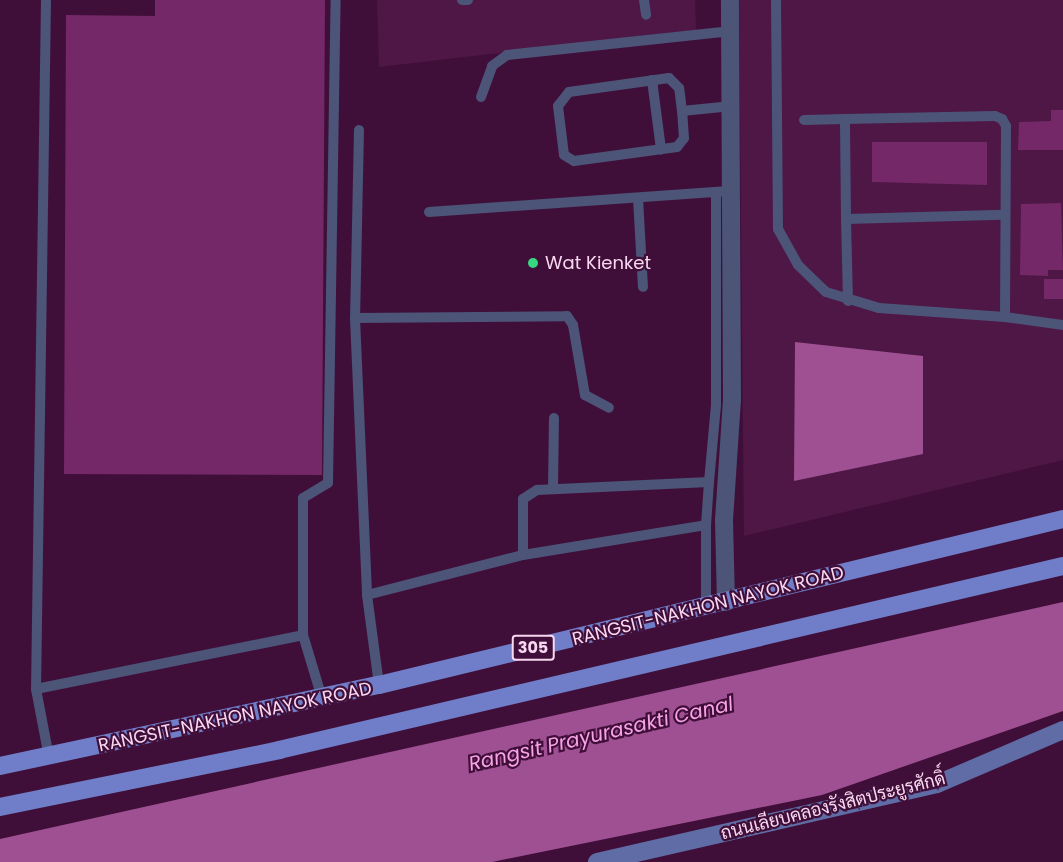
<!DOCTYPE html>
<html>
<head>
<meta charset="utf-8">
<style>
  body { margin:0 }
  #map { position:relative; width:1063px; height:862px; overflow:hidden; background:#400f39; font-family:Poppins,Sarabun,sans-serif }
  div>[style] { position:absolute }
  .built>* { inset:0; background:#4e1745 }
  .water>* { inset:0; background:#9f5092 }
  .building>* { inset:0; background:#742868 }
  .lane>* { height:10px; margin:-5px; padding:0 5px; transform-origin:5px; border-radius:5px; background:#4c5478 }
  .street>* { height:18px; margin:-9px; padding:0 9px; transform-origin:9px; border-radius:9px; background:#4c5478 }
  .secondary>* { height:18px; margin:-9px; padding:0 9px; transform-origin:9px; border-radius:9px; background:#606ca5 }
  .primary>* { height:18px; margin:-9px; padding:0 9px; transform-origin:9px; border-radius:9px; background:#707ec9 }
  .dots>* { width:16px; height:16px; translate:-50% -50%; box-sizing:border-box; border:3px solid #400f39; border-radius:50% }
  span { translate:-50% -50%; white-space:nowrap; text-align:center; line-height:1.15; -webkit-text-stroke:4.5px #400f39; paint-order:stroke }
  .shield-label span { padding:2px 4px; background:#400f39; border:2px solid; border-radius:4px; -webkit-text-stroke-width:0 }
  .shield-label { font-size:16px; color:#f8d8f0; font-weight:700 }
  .poi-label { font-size:18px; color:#f8d8f0 }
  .left { translate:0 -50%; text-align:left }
  .street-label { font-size:18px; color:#f8d8f0 }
  .water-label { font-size:20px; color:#f7a3e6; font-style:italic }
</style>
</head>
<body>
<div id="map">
  <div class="built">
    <i style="clip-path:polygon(377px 0,695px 0,696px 30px,379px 67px)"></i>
    <i style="clip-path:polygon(739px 0,1063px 0,1063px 460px,744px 536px)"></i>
  </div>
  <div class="water">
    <i style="clip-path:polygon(795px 342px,923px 356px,923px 454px,794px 481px)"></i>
    <i style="clip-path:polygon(1063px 602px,1063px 711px,822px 795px,492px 862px,0 862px,0 839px)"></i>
  </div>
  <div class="building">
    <i style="clip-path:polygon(155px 0,325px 0,322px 475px,64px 474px,66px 15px,155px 16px)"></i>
    <i style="clip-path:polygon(1051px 110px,1063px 110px,1063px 150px,1018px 150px,1019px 122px,1051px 121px)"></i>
    <i style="clip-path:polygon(872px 142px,987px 142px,987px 185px,872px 182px)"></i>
    <i style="clip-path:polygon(1061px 203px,1063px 270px,1048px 270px,1048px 276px,1020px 275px,1021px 204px)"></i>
    <i style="clip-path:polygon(1044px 279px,1063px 279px,1063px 299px,1044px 299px)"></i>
  </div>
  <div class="lane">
    <i style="left:46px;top:0;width:689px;rotate:90.83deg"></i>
    <i style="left:36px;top:689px;width:69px;rotate:79.2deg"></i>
    <i style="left:462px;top:0;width:6px"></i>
    <i style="left:644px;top:0;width:15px;rotate:82deg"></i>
    <i style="left:776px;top:0;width:229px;rotate:89.5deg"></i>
    <i style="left:778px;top:229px;width:41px;rotate:60.9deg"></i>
    <i style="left:798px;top:265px;width:39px;rotate:44deg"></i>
    <i style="left:826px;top:292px;width:55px;rotate:16.8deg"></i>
    <i style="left:879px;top:308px;width:126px;rotate:4.1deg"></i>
    <i style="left:1005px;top:317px;width:59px;rotate:7.9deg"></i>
    <i style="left:652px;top:80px;width:70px;rotate:82.6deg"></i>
    <i style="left:481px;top:97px;width:33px;rotate:-70deg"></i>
    <i style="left:492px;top:66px;width:19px;rotate:-36deg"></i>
    <i style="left:507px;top:55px;width:226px;rotate:-6.1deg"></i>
    <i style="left:682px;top:111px;width:23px;rotate:-97deg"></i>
    <i style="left:679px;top:88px;width:14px;rotate:-135deg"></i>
    <i style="left:669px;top:78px;width:101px;rotate:172deg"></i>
    <i style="left:569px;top:92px;width:18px;rotate:128deg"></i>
    <i style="left:558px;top:106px;width:49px;rotate:83deg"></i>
    <i style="left:564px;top:155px;width:12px;rotate:31deg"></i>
    <i style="left:574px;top:161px;width:104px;rotate:-7.7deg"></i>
    <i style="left:677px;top:147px;width:11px;rotate:-52deg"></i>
    <i style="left:684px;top:138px;width:27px;rotate:-94deg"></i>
    <i style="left:682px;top:111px;width:50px;rotate:-5.7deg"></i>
    <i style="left:804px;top:120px;width:41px;rotate:-1.4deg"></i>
    <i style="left:359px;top:130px;width:188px;rotate:91.2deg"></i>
    <i style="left:355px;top:318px;width:277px;rotate:87.5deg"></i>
    <i style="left:367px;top:595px;width:161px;rotate:-14.4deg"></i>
    <i style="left:523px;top:555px;width:185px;rotate:-9.3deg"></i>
    <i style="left:706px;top:525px;width:81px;rotate:90deg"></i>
    <i style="left:638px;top:198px;width:89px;rotate:86.8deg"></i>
    <i style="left:429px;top:212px;width:304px;rotate:-4deg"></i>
    <i style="left:846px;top:219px;width:100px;rotate:-90.6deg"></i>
    <i style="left:845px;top:119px;width:150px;rotate:-1.1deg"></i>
    <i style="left:995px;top:116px;width:8px;rotate:23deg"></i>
    <i style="left:1002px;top:119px;width:8px;rotate:60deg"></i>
    <i style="left:1006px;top:126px;width:191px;rotate:90.3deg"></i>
    <i style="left:848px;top:301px;width:82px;rotate:-91.4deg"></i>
    <i style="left:846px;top:219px;width:158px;rotate:-1.5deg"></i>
    <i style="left:355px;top:318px;width:212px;rotate:-0.5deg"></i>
    <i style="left:567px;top:316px;width:11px;rotate:56deg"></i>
    <i style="left:573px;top:325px;width:71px;rotate:80.3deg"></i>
    <i style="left:585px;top:395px;width:27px;rotate:28deg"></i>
    <i style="left:709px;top:482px;width:77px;rotate:-84.8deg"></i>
    <i style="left:716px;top:405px;width:212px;rotate:-90deg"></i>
    <i style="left:553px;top:488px;width:70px;rotate:-89.2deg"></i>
    <i style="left:523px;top:555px;width:56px;rotate:-90deg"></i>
    <i style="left:523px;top:499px;width:17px;rotate:-33deg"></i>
    <i style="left:537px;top:490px;width:172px;rotate:-2.7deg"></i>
    <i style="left:709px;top:482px;width:43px;rotate:94deg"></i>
    <i style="left:367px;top:595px;width:91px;rotate:82.4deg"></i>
    <i style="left:36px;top:689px;width:272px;rotate:-11.4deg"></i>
    <i style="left:322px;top:698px;width:66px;rotate:-106.8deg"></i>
    <i style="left:303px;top:635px;width:137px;rotate:-90deg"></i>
    <i style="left:303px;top:498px;width:29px;rotate:-31deg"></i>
    <i style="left:328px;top:483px;width:483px;rotate:-89.1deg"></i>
  </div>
  <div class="street">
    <i style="left:726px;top:602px;width:82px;rotate:-91.4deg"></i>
    <i style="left:724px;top:520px;width:121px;rotate:-86.2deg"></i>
    <i style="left:732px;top:399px;width:399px;rotate:-90.3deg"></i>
  </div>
  <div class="secondary">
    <i style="left:597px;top:862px;width:349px;rotate:-12.9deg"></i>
    <i style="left:937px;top:784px;width:137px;rotate:-23.2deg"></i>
  </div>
  <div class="primary">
    <i style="left:0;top:766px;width:388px;rotate:-12.1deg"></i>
    <i style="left:379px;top:685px;width:704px;rotate:-13.64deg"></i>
    <i style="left:0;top:807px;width:285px;rotate:-11.5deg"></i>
    <i style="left:279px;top:750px;width:805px;rotate:-13.21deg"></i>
  </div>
  <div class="dots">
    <i style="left:533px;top:263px;background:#35d881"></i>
  </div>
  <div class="shield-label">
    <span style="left:533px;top:648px">305</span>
  </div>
  <div class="poi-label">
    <span class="left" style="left:545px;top:263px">Wat Kienket</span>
  </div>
  <div class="street-label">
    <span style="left:708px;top:606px;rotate:-14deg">RANGSIT-NAKHON NAYOK ROAD</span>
    <span style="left:235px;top:717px;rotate:-12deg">RANGSIT-NAKHON NAYOK ROAD</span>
    <span style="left:833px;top:806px;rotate:-14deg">ถนนเลียบคลองรังสิตประยูรศักดิ์</span>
  </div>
  <div class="water-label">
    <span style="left:601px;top:734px;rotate:-13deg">Rangsit Prayurasakti Canal</span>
  </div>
</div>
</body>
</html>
